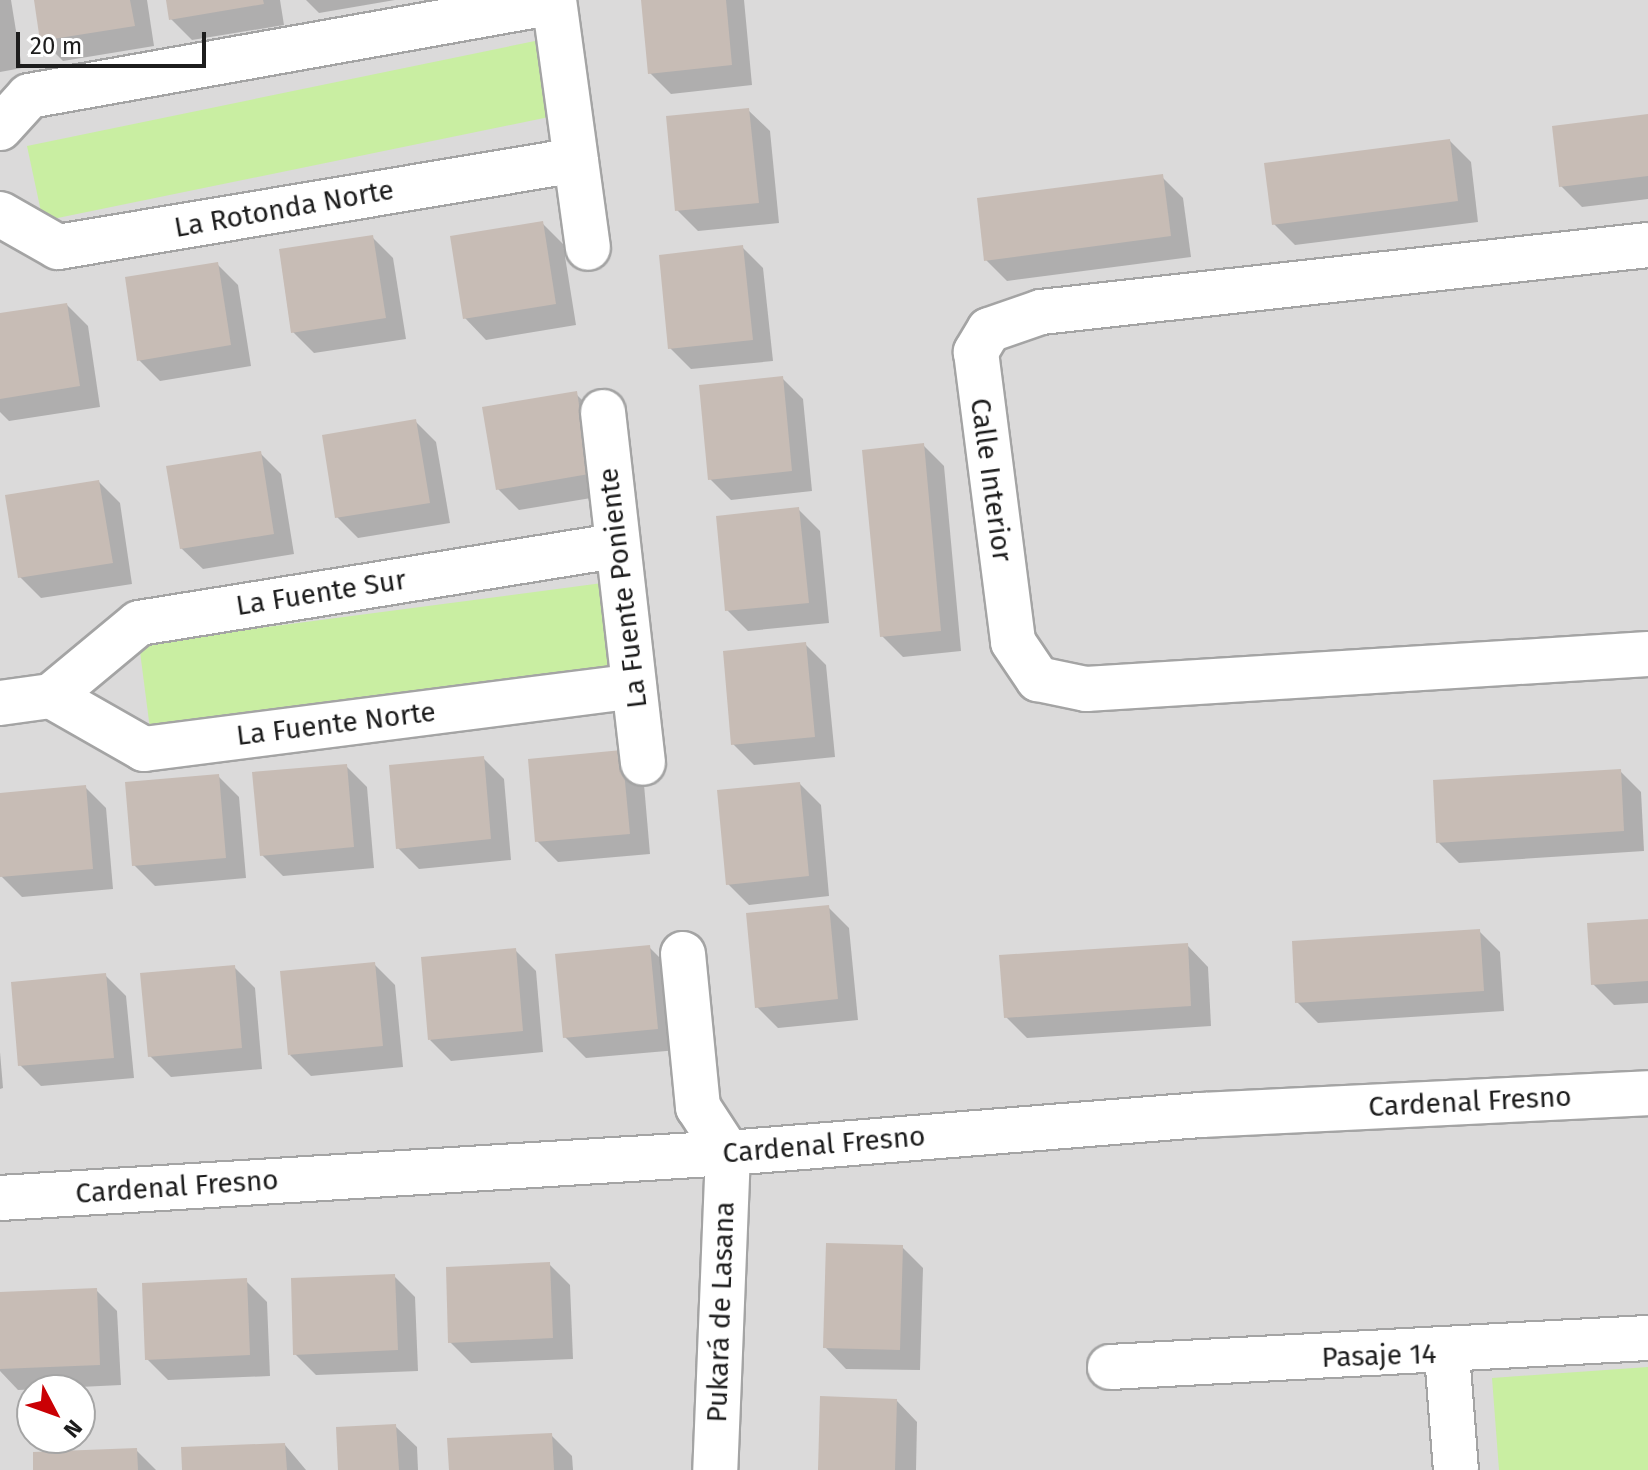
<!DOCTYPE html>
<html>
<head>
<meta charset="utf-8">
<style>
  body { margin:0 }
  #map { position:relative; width:1648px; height:1470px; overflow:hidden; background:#efeae2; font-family:"Fira Sans",sans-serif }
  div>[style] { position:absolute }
  .residential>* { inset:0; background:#dbdada }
  .grass>* { inset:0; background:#c9eea2 }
  .shadow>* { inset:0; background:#0003 }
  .building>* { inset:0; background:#c7bcb5 }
  .roads { filter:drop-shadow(2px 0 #a4a4a4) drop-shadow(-2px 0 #a4a4a4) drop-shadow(0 2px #a4a4a4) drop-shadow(0 -2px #a4a4a4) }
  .minor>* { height:44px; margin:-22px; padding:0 22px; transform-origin:22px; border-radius:22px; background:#fff }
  span { translate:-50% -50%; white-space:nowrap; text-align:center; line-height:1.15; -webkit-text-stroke:8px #fff; paint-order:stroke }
  .street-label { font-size:28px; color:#1d1d1d }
  .north { position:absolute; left:16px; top:1374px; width:80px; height:80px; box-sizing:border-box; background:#fff; border:2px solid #a5a5a5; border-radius:50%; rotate:131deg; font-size:22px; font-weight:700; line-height:32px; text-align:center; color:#1d1d1d }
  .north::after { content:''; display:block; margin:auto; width:28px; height:36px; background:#ca0004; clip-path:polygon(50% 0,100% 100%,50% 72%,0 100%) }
  .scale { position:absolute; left:16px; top:32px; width:190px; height:36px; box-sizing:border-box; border:4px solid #1d1d1d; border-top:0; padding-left:10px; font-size:24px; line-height:28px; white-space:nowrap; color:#1d1d1d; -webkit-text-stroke:6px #fff; paint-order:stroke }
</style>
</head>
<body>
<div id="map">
  <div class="residential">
    <i style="clip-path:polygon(evenodd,0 0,1648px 0,1648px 1470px,0 1470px,0 0,32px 1390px,80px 1390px,80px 1438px,32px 1438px,32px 1390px)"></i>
  </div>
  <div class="grass">
    <i style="clip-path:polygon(535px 41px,549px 117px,43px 221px,27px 146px)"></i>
    <i style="clip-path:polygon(610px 582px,621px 668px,150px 729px,139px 644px)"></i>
    <i style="clip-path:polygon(1648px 1367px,1648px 1470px,1499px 1470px,1492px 1378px)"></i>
  </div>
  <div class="shadow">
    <i style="clip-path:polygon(0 0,11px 0,22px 68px,0 72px)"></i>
    <i style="clip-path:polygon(36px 0,147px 0,154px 46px,63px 61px,42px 40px)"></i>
    <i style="clip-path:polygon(168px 0,280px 0,284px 25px,192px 40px,171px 19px)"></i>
    <i style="clip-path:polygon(306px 0,395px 0,319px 13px)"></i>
    <i style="clip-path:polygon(643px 0,744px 0,752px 85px,671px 94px,650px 73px)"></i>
    <i style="clip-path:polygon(748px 110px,770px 131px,779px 223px,698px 231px,677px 210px)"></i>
    <i style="clip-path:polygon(1648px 116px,1648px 199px,1582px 207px,1561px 186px)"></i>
    <i style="clip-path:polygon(1450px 141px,1471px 162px,1478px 222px,1295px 245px,1274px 224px)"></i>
    <i style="clip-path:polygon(1162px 177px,1183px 198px,1191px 257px,1007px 281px,986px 260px)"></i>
    <i style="clip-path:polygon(542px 223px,563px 244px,576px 325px,486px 340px,465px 318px)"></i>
    <i style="clip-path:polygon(372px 237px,393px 258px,406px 339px,314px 353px,293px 332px)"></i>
    <i style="clip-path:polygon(742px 247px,763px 268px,773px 361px,691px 369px,670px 348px)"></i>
    <i style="clip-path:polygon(217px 264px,238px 285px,251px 366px,160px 381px,139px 360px)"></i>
    <i style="clip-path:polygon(67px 305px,88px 326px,100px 407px,9px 421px,0 412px,0 315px)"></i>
    <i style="clip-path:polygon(782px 378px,803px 399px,812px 491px,731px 500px,710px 479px)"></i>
    <i style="clip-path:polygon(576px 394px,597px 415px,609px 495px,519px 510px,498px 489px)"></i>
    <i style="clip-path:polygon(415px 421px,436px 442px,450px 523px,358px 538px,337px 517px)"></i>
    <i style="clip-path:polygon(923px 445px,944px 466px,961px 651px,903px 657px,882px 636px)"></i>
    <i style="clip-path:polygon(260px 453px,281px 474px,294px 554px,203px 569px,181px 548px)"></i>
    <i style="clip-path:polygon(99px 482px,120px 503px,132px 584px,41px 598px,20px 577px)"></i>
    <i style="clip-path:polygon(799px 510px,820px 531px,829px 623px,748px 631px,727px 610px)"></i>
    <i style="clip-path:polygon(805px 644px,826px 665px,835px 757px,754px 765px,733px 744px)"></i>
    <i style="clip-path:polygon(483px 758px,504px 779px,511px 860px,419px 869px,398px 848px)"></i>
    <i style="clip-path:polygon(530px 761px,643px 773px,650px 854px,558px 862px,537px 841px)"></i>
    <i style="clip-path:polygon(346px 766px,367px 787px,374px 868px,283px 876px,262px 855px)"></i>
    <i style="clip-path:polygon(1620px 771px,1641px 792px,1644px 851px,1459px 863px,1438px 842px)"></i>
    <i style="clip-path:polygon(218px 776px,239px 797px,246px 878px,155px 886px,134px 865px)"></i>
    <i style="clip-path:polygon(800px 784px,821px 805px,829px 896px,749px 905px,728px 884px)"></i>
    <i style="clip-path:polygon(85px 787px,106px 808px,113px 889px,22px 897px,1px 876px,0 795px)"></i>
    <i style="clip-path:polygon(828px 907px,849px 928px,858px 1020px,778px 1028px,757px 1007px)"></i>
    <i style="clip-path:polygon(1648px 921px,1648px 1003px,1614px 1005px,1593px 984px)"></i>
    <i style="clip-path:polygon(1479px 931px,1500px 952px,1504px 1011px,1318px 1023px,1297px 1002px)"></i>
    <i style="clip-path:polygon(1187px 945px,1208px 967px,1211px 1026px,1027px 1038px,1006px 1017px)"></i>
    <i style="clip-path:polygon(649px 947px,670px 968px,678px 1050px,586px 1058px,565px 1037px)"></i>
    <i style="clip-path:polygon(515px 950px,536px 971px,543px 1052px,451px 1061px,430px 1040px)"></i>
    <i style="clip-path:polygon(374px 964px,395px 985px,403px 1067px,311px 1076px,290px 1055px)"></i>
    <i style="clip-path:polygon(234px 967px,255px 988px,262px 1069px,171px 1077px,150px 1056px)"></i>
    <i style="clip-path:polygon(105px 975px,126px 996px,134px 1078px,41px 1086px,20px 1065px)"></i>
    <i style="clip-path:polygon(0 1052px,3px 1088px,0 1089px)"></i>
    <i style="clip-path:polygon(902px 1247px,923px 1268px,920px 1370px,846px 1369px,825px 1347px)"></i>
    <i style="clip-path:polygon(549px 1264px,570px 1285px,573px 1359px,471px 1363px,450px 1342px)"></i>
    <i style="clip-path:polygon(394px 1276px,415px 1297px,418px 1371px,316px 1375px,295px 1354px)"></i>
    <i style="clip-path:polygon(246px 1281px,267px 1302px,270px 1376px,168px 1380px,147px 1359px)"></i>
    <i style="clip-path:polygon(96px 1290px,117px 1311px,121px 1385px,18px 1390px,0 1371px,0 1294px)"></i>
    <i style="clip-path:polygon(896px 1400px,917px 1422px,916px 1470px,820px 1470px)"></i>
    <i style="clip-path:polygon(395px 1426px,417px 1447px,418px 1470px,340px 1470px)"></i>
    <i style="clip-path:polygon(551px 1435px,572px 1456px,573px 1470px,451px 1470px)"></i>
    <i style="clip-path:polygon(285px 1445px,306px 1470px,184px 1470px)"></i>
    <i style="clip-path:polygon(136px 1450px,156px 1470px,35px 1470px)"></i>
  </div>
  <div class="building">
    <i style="clip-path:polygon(34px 0,130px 0,135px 26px,40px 41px)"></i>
    <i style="clip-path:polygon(166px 0,263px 0,264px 4px,169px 20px)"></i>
    <i style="clip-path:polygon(641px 0,726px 0,732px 65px,648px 74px)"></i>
    <i style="clip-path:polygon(749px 108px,759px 203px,675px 211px,666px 116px)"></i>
    <i style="clip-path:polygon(1648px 114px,1648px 176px,1559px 187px,1552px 126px)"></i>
    <i style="clip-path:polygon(1450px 139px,1458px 201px,1272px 225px,1264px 163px)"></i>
    <i style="clip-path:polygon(1163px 174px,1171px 236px,984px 261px,977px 198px)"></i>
    <i style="clip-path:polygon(543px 221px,556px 304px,463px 319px,450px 236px)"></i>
    <i style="clip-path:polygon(373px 235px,386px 318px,291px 333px,279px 249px)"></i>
    <i style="clip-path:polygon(743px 245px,753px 340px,668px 349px,659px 255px)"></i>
    <i style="clip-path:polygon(218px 262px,231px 345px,137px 361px,125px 277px)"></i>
    <i style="clip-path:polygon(67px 303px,80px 386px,0 399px,0 313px)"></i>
    <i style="clip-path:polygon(783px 376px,792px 471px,708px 480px,699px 385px)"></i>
    <i style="clip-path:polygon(577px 391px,589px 474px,496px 490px,482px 407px)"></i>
    <i style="clip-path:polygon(416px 419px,430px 503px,335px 518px,322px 435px)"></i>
    <i style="clip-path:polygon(924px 443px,941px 631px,880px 637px,862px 450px)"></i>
    <i style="clip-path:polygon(261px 451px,274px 534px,180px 549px,166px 466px)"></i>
    <i style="clip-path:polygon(99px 480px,113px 563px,18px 578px,5px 495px)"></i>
    <i style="clip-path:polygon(799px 507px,809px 603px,725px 611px,716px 516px)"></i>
    <i style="clip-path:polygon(806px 642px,815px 737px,731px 745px,723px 651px)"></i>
    <i style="clip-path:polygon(622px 750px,630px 834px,535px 842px,528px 759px)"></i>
    <i style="clip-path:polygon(484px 756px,491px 839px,396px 849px,389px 765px)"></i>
    <i style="clip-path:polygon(347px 764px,354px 847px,260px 856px,252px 772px)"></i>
    <i style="clip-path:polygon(1621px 769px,1624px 831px,1436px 843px,1433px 780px)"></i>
    <i style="clip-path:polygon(219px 774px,226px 858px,132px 866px,125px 782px)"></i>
    <i style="clip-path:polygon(800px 782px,809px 876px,726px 885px,717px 790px)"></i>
    <i style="clip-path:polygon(86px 785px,93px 869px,0 877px,0 793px)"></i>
    <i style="clip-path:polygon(829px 905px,838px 999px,755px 1008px,746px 913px)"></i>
    <i style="clip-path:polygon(1648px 919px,1648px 981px,1591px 985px,1587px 923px)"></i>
    <i style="clip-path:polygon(1480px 929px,1484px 991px,1295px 1003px,1292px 941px)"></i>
    <i style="clip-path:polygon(1188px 943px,1191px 1006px,1004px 1018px,999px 955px)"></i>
    <i style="clip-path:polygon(650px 945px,658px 1029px,563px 1038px,555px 954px)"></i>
    <i style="clip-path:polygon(516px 948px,523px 1031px,428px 1040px,421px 957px)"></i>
    <i style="clip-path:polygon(375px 962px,383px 1046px,288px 1055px,280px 971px)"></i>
    <i style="clip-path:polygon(235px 965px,242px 1048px,148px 1057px,140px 973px)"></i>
    <i style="clip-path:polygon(106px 973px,114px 1058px,18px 1066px,11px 982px)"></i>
    <i style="clip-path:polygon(826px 1243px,903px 1245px,900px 1350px,823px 1348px)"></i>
    <i style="clip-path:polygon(550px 1262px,553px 1338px,448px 1343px,446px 1267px)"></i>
    <i style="clip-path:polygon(395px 1274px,398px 1350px,293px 1355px,291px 1278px)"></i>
    <i style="clip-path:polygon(247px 1278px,250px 1355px,145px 1360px,142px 1283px)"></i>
    <i style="clip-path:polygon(97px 1288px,100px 1365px,0 1369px,0 1292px)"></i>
    <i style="clip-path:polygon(820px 1396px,897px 1399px,895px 1470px,818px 1470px)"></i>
    <i style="clip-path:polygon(396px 1424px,399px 1470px,338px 1470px,336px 1427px)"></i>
    <i style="clip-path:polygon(552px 1433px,554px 1470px,449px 1470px,447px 1438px)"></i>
    <i style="clip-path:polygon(285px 1443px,287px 1470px,182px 1470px,181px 1447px)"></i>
    <i style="clip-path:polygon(137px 1448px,138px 1470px,33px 1470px,33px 1452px)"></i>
  </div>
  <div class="roads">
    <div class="minor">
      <i style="left:554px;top:0;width:250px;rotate:82.2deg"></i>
      <i style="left:0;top:128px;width:43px;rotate:-47.8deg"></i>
      <i style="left:29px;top:96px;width:533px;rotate:-10.15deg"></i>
      <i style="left:0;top:214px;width:67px;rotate:29.6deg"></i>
      <i style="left:58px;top:247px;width:525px;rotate:-9.53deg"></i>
      <i style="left:1648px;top:245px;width:611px;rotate:173.7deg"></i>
      <i style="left:1041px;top:312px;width:55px;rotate:160.9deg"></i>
      <i style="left:989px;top:330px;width:26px;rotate:121deg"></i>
      <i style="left:976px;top:352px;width:292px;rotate:82.7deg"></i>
      <i style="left:1013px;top:642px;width:45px;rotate:56deg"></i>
      <i style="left:1038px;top:679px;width:49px;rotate:11.8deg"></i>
      <i style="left:1086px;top:689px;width:563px;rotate:-3.56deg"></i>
      <i style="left:603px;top:412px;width:353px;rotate:83.5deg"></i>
      <i style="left:51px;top:696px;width:107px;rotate:29.7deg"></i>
      <i style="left:144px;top:749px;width:494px;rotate:-7.3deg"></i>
      <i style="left:51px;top:696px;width:114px;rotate:-39.7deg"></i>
      <i style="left:139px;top:623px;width:483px;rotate:-9.2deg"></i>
      <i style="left:0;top:703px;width:51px;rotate:-7.8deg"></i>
      <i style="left:683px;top:954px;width:154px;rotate:84.4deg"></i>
      <i style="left:698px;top:1107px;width:55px;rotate:56.9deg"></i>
      <i style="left:728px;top:1153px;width:317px;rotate:92.3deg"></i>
      <i style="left:0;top:1198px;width:729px;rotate:-3.54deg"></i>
      <i style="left:728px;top:1153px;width:477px;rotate:-4.6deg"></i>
      <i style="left:1203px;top:1115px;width:446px;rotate:-2.8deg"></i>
      <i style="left:1447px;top:1354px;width:116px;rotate:85.6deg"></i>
      <i style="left:1110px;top:1367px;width:539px;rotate:-3.09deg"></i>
    </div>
  </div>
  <div class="street-label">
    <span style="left:284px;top:209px;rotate:-10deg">La Rotonda Norte</span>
    <span style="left:991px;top:480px;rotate:82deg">Calle Interior</span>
    <span style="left:623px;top:588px;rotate:-97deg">La Fuente Poniente</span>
    <span style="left:321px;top:593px;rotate:-9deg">La Fuente Sur</span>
    <span style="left:336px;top:724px;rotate:-7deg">La Fuente Norte</span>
    <span style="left:1470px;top:1102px;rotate:-3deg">Cardenal Fresno</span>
    <span style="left:824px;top:1145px;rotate:-5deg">Cardenal Fresno</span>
    <span style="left:177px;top:1187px;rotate:-4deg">Cardenal Fresno</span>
    <span style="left:721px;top:1312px;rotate:-88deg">Pukará de Lasana</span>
    <span style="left:1379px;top:1356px;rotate:-2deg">Pasaje 14</span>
  </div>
  <div class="north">N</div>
  <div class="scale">20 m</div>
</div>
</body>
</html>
